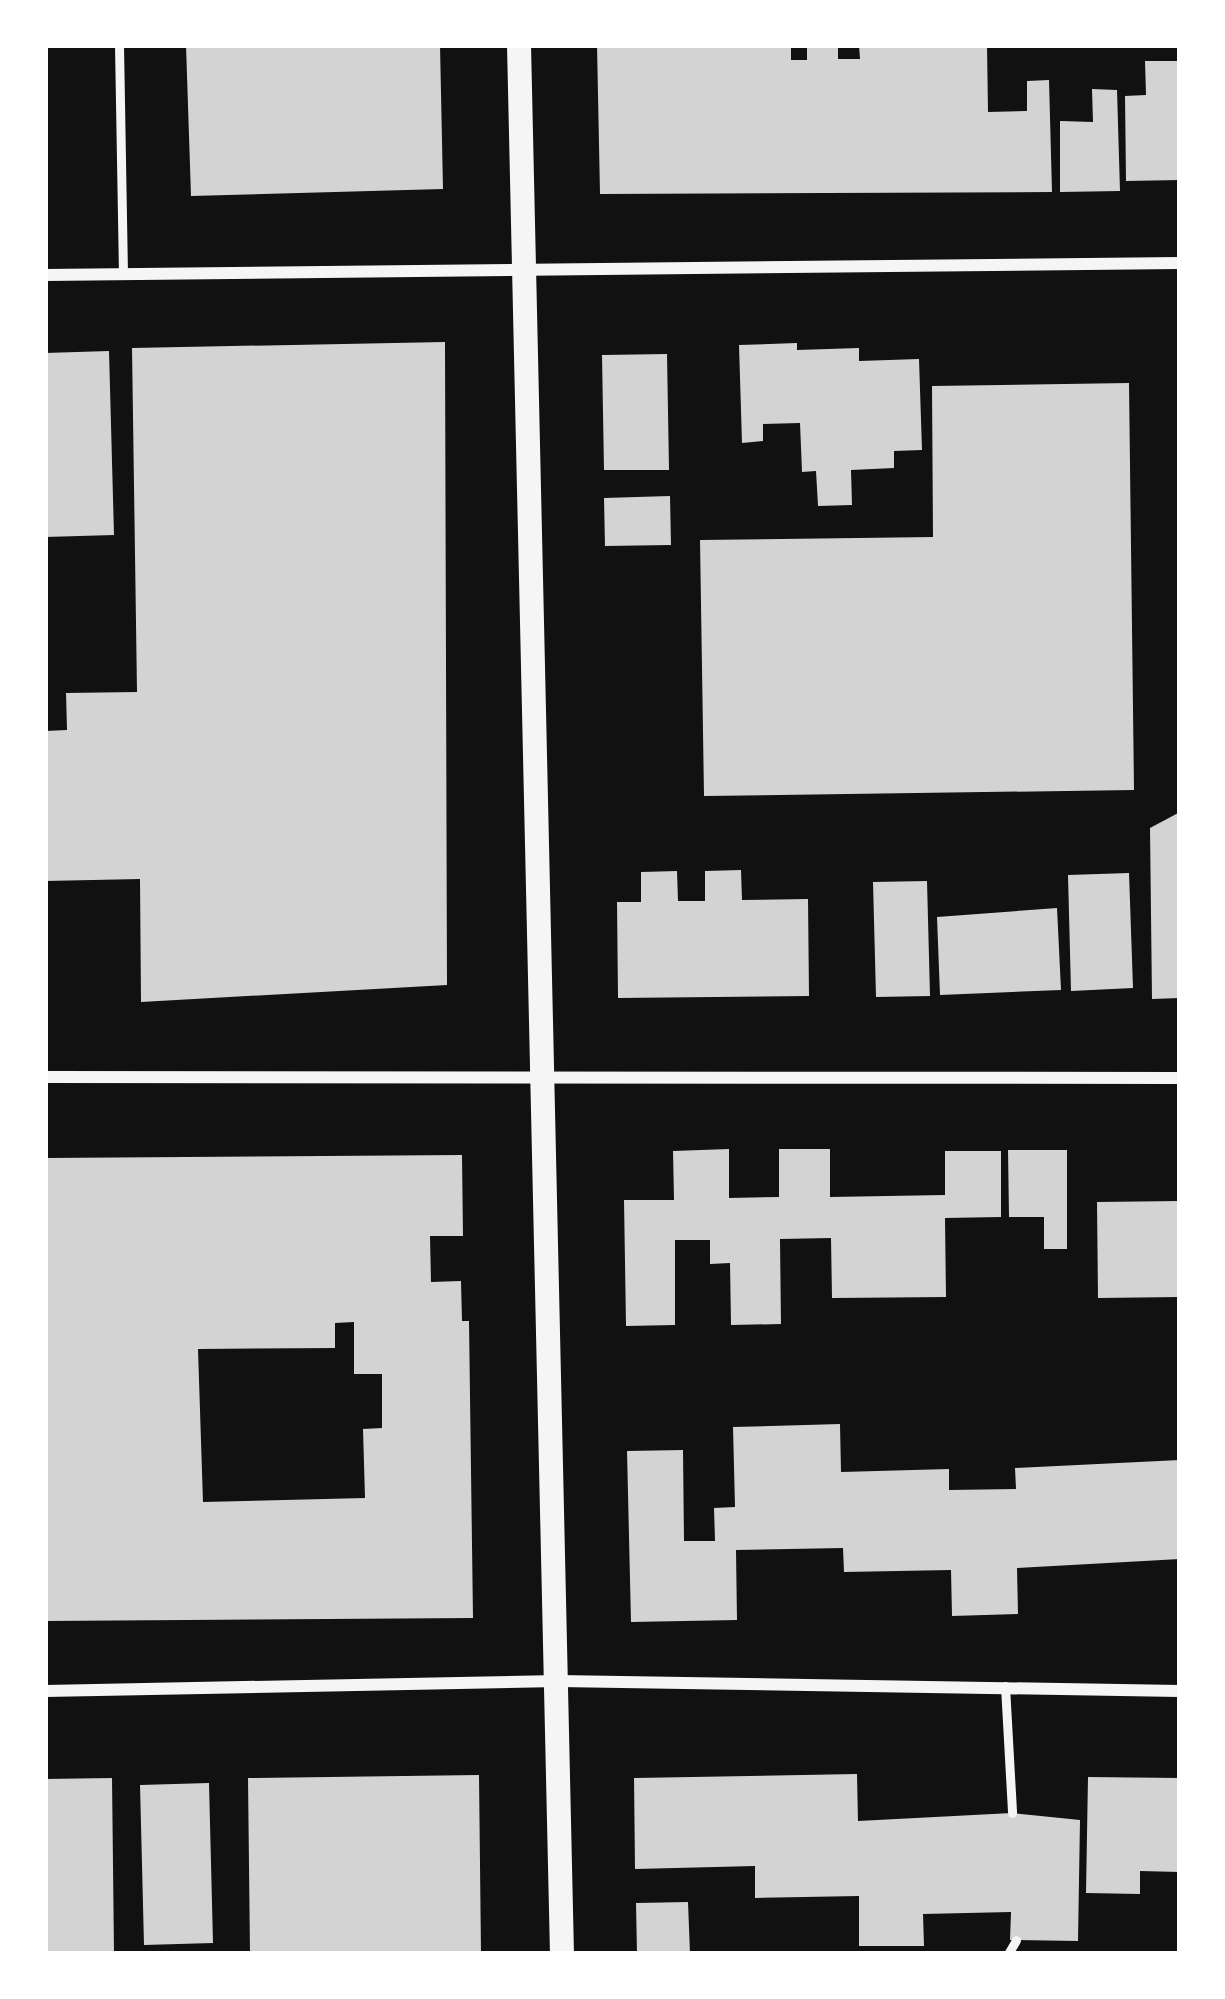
<!DOCTYPE html>
<html>
<head>
<meta charset="utf-8">
<style>
  body { margin:0 }
  #map { position:relative; width:1225px; height:1999px; overflow:hidden; background:#111; font-family:"Alegreya Sans",sans-serif }
  div>[style] { position:absolute }
  .building>* { inset:0; background:#d3d3d3 }
  .service>* { height:9px; margin:-4.5px; padding:0 4.5px; transform-origin:4.5px; border-radius:4.5px; background:#f5f5f5 }
  .minor>* { height:12px; margin:-6px; padding:0 6px; transform-origin:6px; border-radius:6px; background:#f5f5f5 }
  .secondary>* { height:24px; margin:-12px; padding:0 12px; transform-origin:12px; border-radius:12px; background:#f5f5f5 }
  span { translate:-50% -50%; white-space:nowrap; text-align:center; line-height:1.15; -webkit-text-stroke:12px #fff; paint-order:stroke }
  .frame { position:absolute; inset:0; border:48px solid #fff; pointer-events:none }
</style>
</head>
<body>
<div id="map">
  <div class="building">
    <i style="clip-path:polygon(186px 45px,440px 45px,443px 189px,191px 196px)"></i>
    <i style="clip-path:polygon(597px 45px,791px 45px,791px 60px,807px 60px,807px 45px,838px 45px,838px 59px,860px 59px,859px 45px,987px 45px,988px 112px,1027px 111px,1027px 81px,1049px 80px,1052px 192px,600px 194px)"></i>
    <i style="clip-path:polygon(1145px 61px,1180px 61px,1180px 180px,1126px 181px,1125px 96px,1146px 95px)"></i>
    <i style="clip-path:polygon(1092px 89px,1117px 90px,1120px 191px,1060px 192px,1060px 121px,1093px 122px)"></i>
    <i style="clip-path:polygon(445px 342px,447px 985px,141px 1002px,140px 879px,45px 881px,45px 731px,67px 730px,66px 693px,137px 692px,132px 348px)"></i>
    <i style="clip-path:polygon(797px 343px,797px 350px,859px 348px,859px 361px,919px 359px,922px 450px,894px 451px,894px 468px,851px 470px,852px 505px,818px 506px,816px 471px,802px 472px,800px 423px,763px 424px,763px 441px,742px 443px,739px 345px)"></i>
    <i style="clip-path:polygon(109px 351px,114px 535px,45px 537px,45px 353px)"></i>
    <i style="clip-path:polygon(667px 354px,669px 470px,604px 470px,602px 355px)"></i>
    <i style="clip-path:polygon(1129px 383px,1134px 790px,704px 796px,700px 540px,933px 537px,932px 386px)"></i>
    <i style="clip-path:polygon(670px 496px,671px 545px,605px 546px,604px 498px)"></i>
    <i style="clip-path:polygon(1180px 812px,1180px 998px,1152px 999px,1150px 828px)"></i>
    <i style="clip-path:polygon(741px 870px,742px 900px,808px 899px,809px 996px,618px 998px,617px 902px,641px 902px,641px 872px,677px 871px,678px 901px,705px 901px,705px 871px)"></i>
    <i style="clip-path:polygon(1129px 873px,1133px 988px,1071px 991px,1068px 875px)"></i>
    <i style="clip-path:polygon(927px 881px,930px 996px,876px 997px,873px 882px)"></i>
    <i style="clip-path:polygon(1057px 908px,1061px 990px,940px 995px,937px 917px)"></i>
    <i style="clip-path:polygon(729px 1149px,729px 1198px,779px 1197px,779px 1149px,830px 1149px,830px 1197px,945px 1195px,945px 1151px,1001px 1151px,1001px 1217px,945px 1218px,946px 1297px,832px 1298px,831px 1238px,780px 1239px,781px 1324px,731px 1325px,730px 1263px,710px 1264px,710px 1240px,675px 1240px,675px 1325px,626px 1326px,624px 1200px,674px 1200px,673px 1151px)"></i>
    <i style="clip-path:polygon(1008px 1150px,1067px 1150px,1067px 1249px,1044px 1249px,1044px 1217px,1009px 1217px)"></i>
    <i style="clip-path:polygon(evenodd,462px 1155px,463px 1236px,430px 1236px,431px 1282px,461px 1281px,462px 1321px,469px 1321px,473px 1618px,45px 1621px,45px 1158px,462px 1155px,354px 1322px,354px 1374px,382px 1374px,382px 1428px,363px 1429px,365px 1498px,203px 1502px,198px 1349px,335px 1348px,335px 1323px,354px 1322px)"></i>
    <i style="clip-path:polygon(1180px 1201px,1180px 1297px,1098px 1298px,1097px 1202px)"></i>
    <i style="clip-path:polygon(840px 1424px,841px 1472px,949px 1469px,949px 1490px,1016px 1489px,1015px 1468px,1180px 1460px,1180px 1559px,1017px 1568px,1018px 1614px,952px 1616px,951px 1570px,844px 1572px,843px 1548px,736px 1550px,737px 1620px,631px 1622px,627px 1451px,683px 1450px,684px 1541px,715px 1541px,714px 1508px,735px 1507px,733px 1427px)"></i>
    <i style="clip-path:polygon(857px 1774px,858px 1821px,1012px 1813px,1080px 1820px,1078px 1941px,1010px 1940px,1011px 1912px,923px 1914px,924px 1946px,859px 1946px,859px 1896px,755px 1898px,755px 1866px,635px 1869px,634px 1778px)"></i>
    <i style="clip-path:polygon(479px 1775px,481px 1954px,250px 1954px,248px 1778px)"></i>
    <i style="clip-path:polygon(1088px 1777px,1180px 1778px,1180px 1872px,1140px 1871px,1140px 1894px,1086px 1893px)"></i>
    <i style="clip-path:polygon(112px 1778px,114px 1954px,45px 1954px,45px 1779px)"></i>
    <i style="clip-path:polygon(209px 1783px,213px 1943px,144px 1945px,140px 1785px)"></i>
    <i style="clip-path:polygon(688px 1902px,690px 1954px,637px 1954px,636px 1903px)"></i>
  </div>
  <div class="service">
    <i style="left:119px;top:45px;width:230px;rotate:89deg"></i>
    <i style="left:1005px;top:1686px;width:127px;rotate:86.8deg"></i>
    <i style="left:1008px;top:1954px;width:16px;rotate:-60deg"></i>
  </div>
  <div class="minor">
    <i style="left:45px;top:275px;width:1135px;rotate:-0.61deg"></i>
    <i style="left:45px;top:1077px;width:1135px;rotate:0.05deg"></i>
    <i style="left:45px;top:1691px;width:513px;rotate:-1.12deg"></i>
    <i style="left:558px;top:1681px;width:622px;rotate:0.92deg"></i>
  </div>
  <div class="secondary">
    <i style="left:519px;top:45px;width:1909px;rotate:88.71deg"></i>
  </div>
  <div class="frame"></div>
</div>
</body>
</html>
